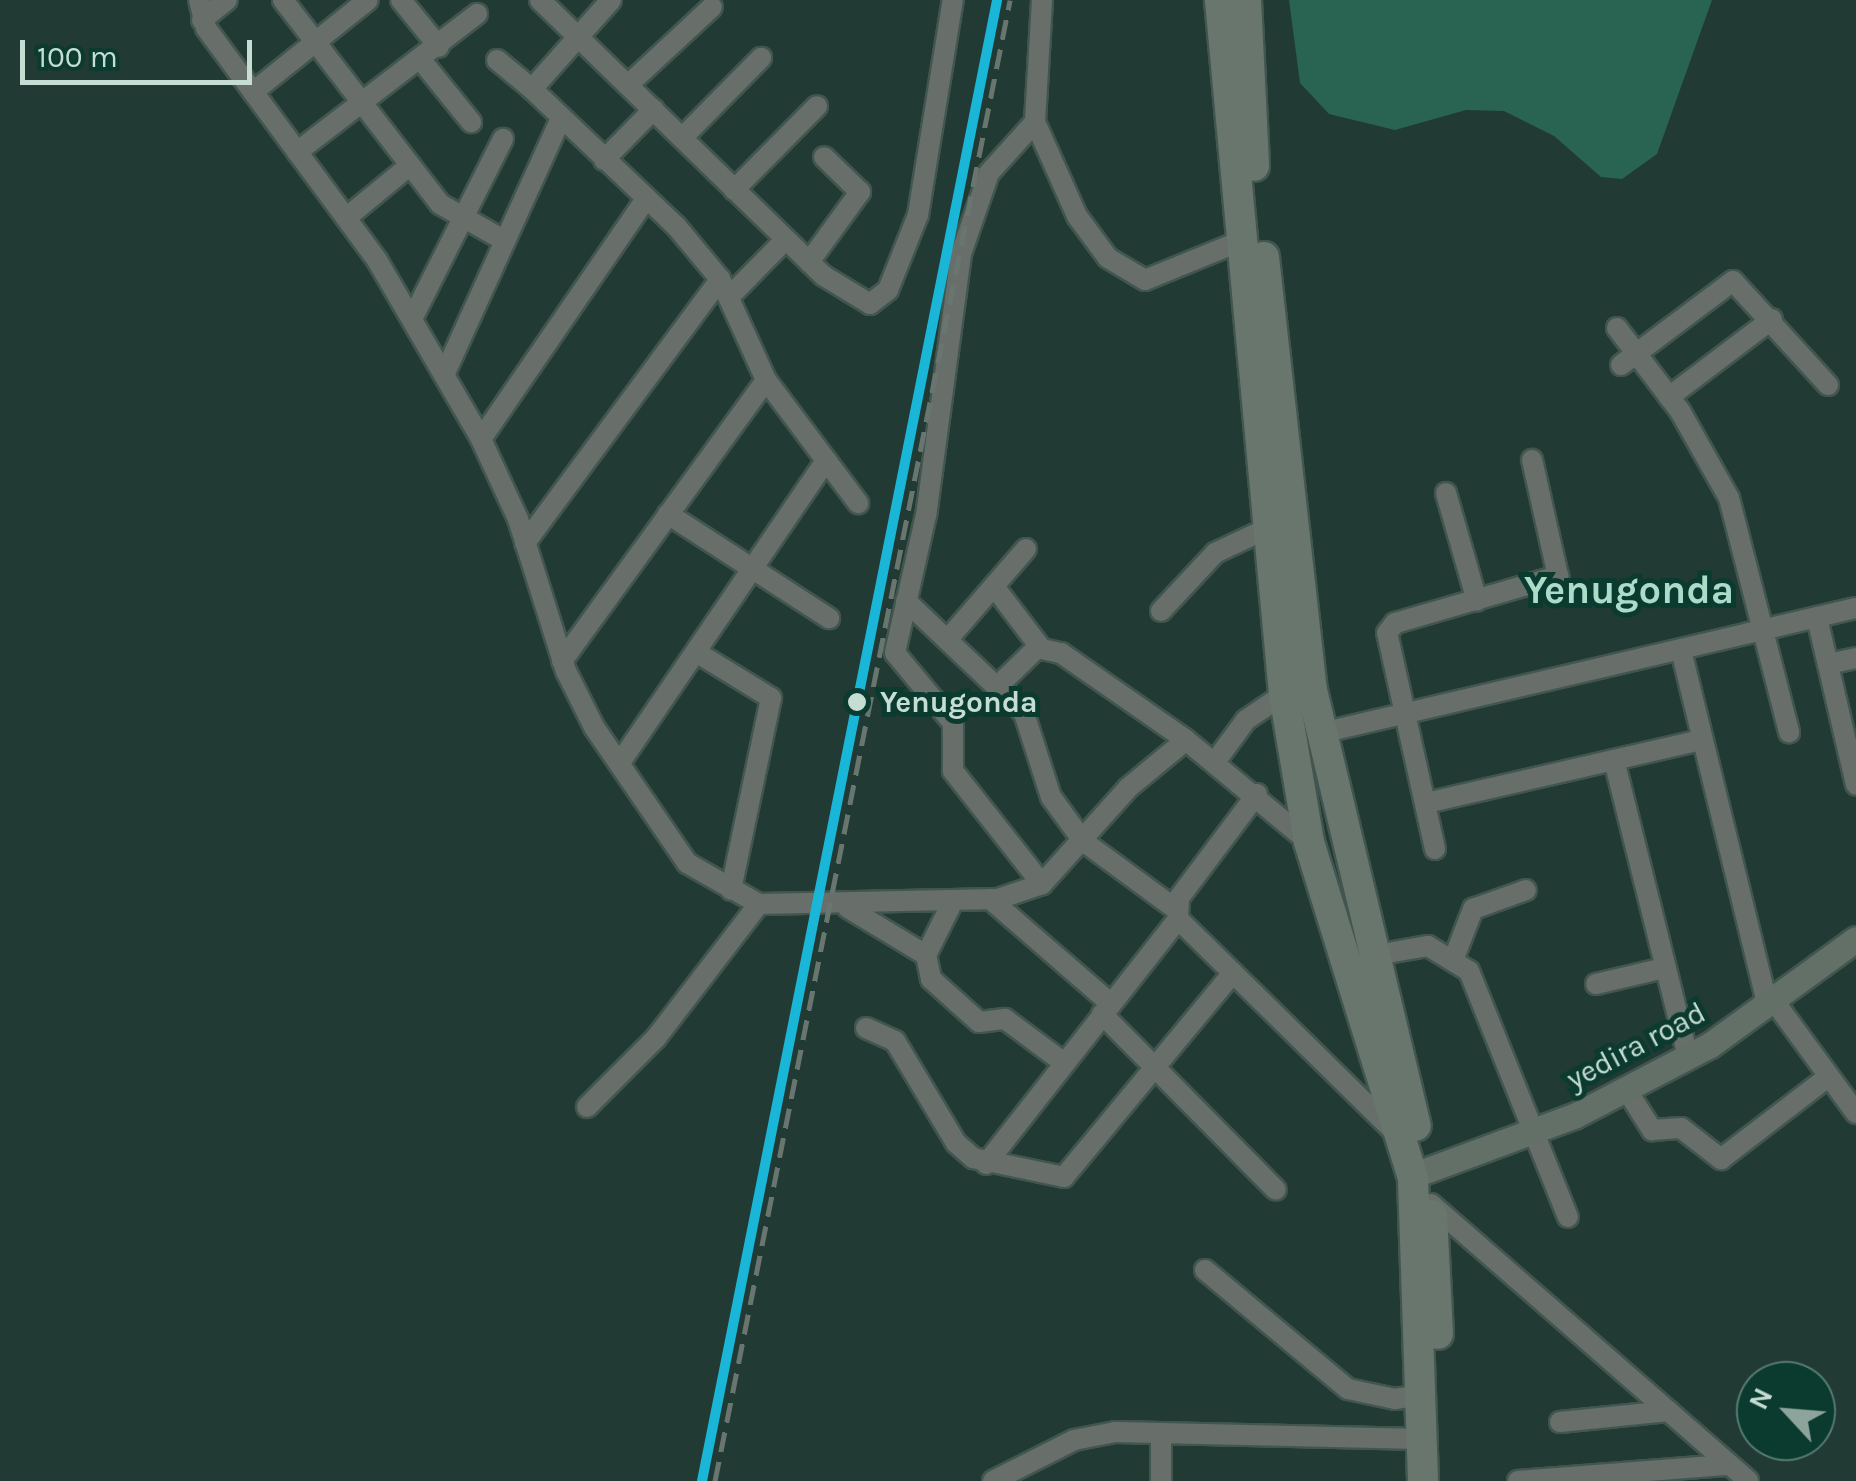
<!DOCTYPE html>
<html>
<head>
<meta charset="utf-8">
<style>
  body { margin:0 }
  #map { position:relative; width:1856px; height:1481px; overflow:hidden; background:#223a34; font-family:Karla,sans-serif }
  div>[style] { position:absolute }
  .water>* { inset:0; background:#296352 }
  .roads { filter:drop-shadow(2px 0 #425650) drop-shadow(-2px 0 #425650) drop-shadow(0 2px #425650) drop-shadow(0 -2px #425650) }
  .minor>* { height:20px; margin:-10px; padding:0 10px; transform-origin:10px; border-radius:10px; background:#686f6a }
  .major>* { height:25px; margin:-12.5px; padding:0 12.5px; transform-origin:12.5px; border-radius:12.5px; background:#637068 }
  .highway>* { height:30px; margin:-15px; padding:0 15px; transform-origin:15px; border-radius:15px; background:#69766e }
  .rail>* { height:5px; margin-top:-2.5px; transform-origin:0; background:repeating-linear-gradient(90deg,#697670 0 20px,transparent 0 30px) }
  .rail-1>* { height:10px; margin:-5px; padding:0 5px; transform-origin:5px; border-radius:5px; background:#1ab6d8 }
  .dots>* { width:28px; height:28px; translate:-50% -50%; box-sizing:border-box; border:5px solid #0b3a2e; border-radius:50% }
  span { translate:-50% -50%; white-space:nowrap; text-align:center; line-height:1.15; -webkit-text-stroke:10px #0b3a2e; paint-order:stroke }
  .stop-label { font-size:30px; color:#c6ddd4; font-weight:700 }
  .left { translate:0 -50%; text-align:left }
  .street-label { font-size:30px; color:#c6ddd4 }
  .district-label { font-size:40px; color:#acdbca; font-weight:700 }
  .north { position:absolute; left:1736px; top:1361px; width:100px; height:100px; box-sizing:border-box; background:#0b3a2e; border:2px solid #567b70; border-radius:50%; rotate:296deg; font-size:28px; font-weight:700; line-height:40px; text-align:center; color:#c6ddd4 }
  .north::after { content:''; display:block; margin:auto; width:35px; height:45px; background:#8da49c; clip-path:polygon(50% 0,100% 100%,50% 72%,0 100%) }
  .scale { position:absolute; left:20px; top:40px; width:232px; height:45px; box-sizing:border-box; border:5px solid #c6ddd4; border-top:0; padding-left:12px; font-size:30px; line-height:35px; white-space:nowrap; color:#c6ddd4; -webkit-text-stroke:8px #0b3a2e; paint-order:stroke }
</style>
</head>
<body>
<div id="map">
  <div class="water">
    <i style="clip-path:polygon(1289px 0,1712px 0,1657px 154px,1622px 179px,1601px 177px,1554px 136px,1504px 111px,1466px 110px,1395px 130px,1329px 114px,1300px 83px)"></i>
  </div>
  <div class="roads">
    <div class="minor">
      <i style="left:199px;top:0;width:29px;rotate:76deg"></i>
      <i style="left:206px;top:28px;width:288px;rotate:53.6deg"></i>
      <i style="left:377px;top:260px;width:207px;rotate:59.8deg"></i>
      <i style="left:481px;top:439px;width:88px;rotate:65.2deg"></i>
      <i style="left:518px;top:519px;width:159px;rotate:72.5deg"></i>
      <i style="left:566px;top:671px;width:63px;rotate:63.4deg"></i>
      <i style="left:594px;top:727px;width:165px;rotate:55.6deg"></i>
      <i style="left:687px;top:863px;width:83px;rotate:29.7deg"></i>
      <i style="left:759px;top:904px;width:239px;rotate:-1.2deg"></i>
      <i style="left:998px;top:899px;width:46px;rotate:-18.8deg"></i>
      <i style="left:1042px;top:884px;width:129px;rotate:-48.1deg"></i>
      <i style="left:1128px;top:788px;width:75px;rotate:-39.6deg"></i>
      <i style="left:283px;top:0;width:257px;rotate:52.4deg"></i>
      <i style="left:440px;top:204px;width:75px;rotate:29.6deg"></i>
      <i style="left:401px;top:0;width:60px;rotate:51deg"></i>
      <i style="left:540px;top:0;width:396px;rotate:44.2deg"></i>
      <i style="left:824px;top:276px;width:54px;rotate:31.3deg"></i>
      <i style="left:870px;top:304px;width:23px;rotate:-38deg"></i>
      <i style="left:888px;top:290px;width:81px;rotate:-68.2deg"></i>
      <i style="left:918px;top:215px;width:218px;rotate:-80.8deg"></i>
      <i style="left:611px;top:0;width:119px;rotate:131.6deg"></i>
      <i style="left:532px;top:89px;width:199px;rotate:43.6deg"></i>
      <i style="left:676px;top:226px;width:69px;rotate:50.3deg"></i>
      <i style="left:720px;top:279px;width:111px;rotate:65.5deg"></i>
      <i style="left:766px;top:380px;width:154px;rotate:53.2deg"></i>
      <i style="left:1042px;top:0;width:122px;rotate:93.3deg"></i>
      <i style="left:1035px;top:122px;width:103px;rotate:65.9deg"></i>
      <i style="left:1077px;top:216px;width:52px;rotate:53.6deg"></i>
      <i style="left:1108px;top:258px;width:43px;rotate:30.7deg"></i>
      <i style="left:1145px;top:280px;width:106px;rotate:-22.2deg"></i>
      <i style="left:202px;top:20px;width:32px;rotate:-39deg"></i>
      <i style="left:421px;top:60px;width:80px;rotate:51.1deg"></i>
      <i style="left:497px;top:60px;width:45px;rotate:39.6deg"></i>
      <i style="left:629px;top:84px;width:113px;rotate:-42.9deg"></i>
      <i style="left:253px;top:92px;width:147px;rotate:-38.7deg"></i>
      <i style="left:1035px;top:122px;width:69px;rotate:132deg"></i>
      <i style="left:989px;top:173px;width:86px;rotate:109.1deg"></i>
      <i style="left:961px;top:254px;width:263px;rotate:97.6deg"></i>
      <i style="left:926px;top:515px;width:141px;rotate:102.7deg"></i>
      <i style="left:895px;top:653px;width:91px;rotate:50.4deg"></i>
      <i style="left:953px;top:723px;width:48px;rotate:90deg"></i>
      <i style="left:953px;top:771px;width:144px;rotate:51.8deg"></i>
      <i style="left:684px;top:136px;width:110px;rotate:-45.4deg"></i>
      <i style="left:297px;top:152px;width:227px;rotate:-37.5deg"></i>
      <i style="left:604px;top:160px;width:71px;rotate:-45.6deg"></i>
      <i style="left:734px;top:190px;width:118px;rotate:-45.3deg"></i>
      <i style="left:346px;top:218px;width:82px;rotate:-39.5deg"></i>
      <i style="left:809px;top:262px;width:87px;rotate:-53.9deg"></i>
      <i style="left:860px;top:192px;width:50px;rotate:-135.8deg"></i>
      <i style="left:729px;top:297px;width:80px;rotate:-45.5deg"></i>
      <i style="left:412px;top:319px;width:202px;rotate:-63.2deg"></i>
      <i style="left:1617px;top:328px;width:104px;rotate:52.8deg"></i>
      <i style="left:1680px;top:411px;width:100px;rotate:60.6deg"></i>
      <i style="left:1729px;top:498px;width:242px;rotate:75.6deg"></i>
      <i style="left:1621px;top:365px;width:140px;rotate:-36.9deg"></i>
      <i style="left:1733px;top:281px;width:141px;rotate:47.6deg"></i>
      <i style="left:444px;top:375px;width:282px;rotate:-65.5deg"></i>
      <i style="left:1669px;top:397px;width:129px;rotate:-37.1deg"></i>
      <i style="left:481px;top:439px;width:291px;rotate:-55.5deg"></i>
      <i style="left:1446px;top:493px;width:112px;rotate:74deg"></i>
      <i style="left:668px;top:514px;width:192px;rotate:32.9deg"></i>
      <i style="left:525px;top:543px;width:328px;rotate:-53.5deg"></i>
      <i style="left:996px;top:589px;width:73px;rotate:52.8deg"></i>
      <i style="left:906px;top:601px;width:163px;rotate:43.5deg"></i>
      <i style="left:1024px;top:713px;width:88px;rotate:72.2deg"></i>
      <i style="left:1051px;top:797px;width:54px;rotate:54deg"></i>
      <i style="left:1083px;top:841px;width:117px;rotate:36.3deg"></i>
      <i style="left:1161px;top:611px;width:79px;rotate:-47deg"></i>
      <i style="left:1215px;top:553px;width:61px;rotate:-25.3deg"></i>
      <i style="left:1817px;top:618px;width:171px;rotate:76.8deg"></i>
      <i style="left:948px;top:639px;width:119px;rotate:-49.1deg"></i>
      <i style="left:1681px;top:650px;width:366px;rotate:76.3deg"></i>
      <i style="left:696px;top:652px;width:88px;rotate:31.5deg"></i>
      <i style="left:771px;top:698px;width:196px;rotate:101.8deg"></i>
      <i style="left:562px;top:661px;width:347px;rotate:-54deg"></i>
      <i style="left:1828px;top:664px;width:29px;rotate:-12deg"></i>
      <i style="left:1000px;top:684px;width:52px;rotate:-44.2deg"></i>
      <i style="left:1037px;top:648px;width:25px;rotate:12deg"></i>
      <i style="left:1061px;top:653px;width:152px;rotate:34.8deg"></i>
      <i style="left:1186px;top:740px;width:160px;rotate:39.7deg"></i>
      <i style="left:1321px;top:733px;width:549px;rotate:-13.15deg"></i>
      <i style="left:1614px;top:760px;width:305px;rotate:76deg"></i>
      <i style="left:621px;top:761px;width:364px;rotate:-55.7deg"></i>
      <i style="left:1215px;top:762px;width:52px;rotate:-53.6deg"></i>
      <i style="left:1246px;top:720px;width:46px;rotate:-34.4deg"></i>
      <i style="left:1257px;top:794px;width:130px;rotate:126.9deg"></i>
      <i style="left:1179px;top:898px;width:21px;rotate:93deg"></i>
      <i style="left:1178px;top:919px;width:304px;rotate:44.5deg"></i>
      <i style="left:1426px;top:803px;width:281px;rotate:-12.9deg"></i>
      <i style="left:1435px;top:849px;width:221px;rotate:-102.5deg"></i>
      <i style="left:1387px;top:633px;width:13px;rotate:-51deg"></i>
      <i style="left:1395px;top:623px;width:170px;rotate:-16.1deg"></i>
      <i style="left:1558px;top:576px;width:119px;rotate:-102.6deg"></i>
      <i style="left:990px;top:899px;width:159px;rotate:40.9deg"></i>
      <i style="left:953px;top:901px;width:60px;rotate:116.6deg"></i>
      <i style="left:926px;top:955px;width:25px;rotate:78deg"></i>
      <i style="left:931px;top:979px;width:64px;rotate:41.9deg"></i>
      <i style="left:979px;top:1022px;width:26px;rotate:-7deg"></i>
      <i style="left:1005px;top:1019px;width:72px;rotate:36.6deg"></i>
      <i style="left:848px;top:908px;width:91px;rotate:31.1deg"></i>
      <i style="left:1376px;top:955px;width:53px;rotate:-9.8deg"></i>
      <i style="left:1428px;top:946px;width:48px;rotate:31.4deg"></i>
      <i style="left:1469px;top:971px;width:265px;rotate:68.1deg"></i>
      <i style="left:1454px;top:958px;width:53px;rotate:-68.8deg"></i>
      <i style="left:1473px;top:909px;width:56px;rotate:-19.7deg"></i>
      <i style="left:1596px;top:984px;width:70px;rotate:-13.2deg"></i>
      <i style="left:1774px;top:1001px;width:139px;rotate:53.8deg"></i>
      <i style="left:1102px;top:1014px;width:247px;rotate:45.3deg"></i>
      <i style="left:866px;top:1028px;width:32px;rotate:24deg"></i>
      <i style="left:895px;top:1041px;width:119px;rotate:59.1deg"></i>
      <i style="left:956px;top:1143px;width:23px;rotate:41deg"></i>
      <i style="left:973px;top:1158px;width:93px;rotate:11.8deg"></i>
      <i style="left:1064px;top:1177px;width:265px;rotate:-50.4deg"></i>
      <i style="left:1626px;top:1089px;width:49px;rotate:57.6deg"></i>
      <i style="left:1652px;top:1130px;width:29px;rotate:-4deg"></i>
      <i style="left:1681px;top:1128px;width:51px;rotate:37.8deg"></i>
      <i style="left:1721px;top:1159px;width:135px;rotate:-37.5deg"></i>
      <i style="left:587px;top:1107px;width:98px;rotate:-45deg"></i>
      <i style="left:656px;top:1038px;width:169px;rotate:-52.5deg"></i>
      <i style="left:986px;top:1164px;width:311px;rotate:-51.9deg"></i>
      <i style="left:1431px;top:1204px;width:421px;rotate:41.1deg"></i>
      <i style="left:1205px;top:1270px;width:186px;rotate:39.8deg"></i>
      <i style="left:1348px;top:1389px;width:48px;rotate:12deg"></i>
      <i style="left:1395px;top:1399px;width:25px;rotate:-9deg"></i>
      <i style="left:1560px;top:1422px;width:109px;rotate:-5.8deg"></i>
      <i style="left:993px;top:1481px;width:91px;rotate:-26.8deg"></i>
      <i style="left:1074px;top:1440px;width:42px;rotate:-11deg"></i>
      <i style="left:1115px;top:1432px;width:306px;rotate:1.3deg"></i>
      <i style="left:1161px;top:1481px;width:48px;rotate:-90deg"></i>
      <i style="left:1518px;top:1481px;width:208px;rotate:-4.4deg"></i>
    </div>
    <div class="major">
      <i style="left:1425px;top:1171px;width:159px;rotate:-20.3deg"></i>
      <i style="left:1574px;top:1116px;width:153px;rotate:-27.6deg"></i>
      <i style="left:1710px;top:1045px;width:180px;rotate:-36deg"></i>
    </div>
    <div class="highway">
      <i style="left:1220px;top:0;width:697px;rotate:84.73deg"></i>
      <i style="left:1284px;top:694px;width:150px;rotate:80.4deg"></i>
      <i style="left:1309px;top:842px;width:353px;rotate:72.8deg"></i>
      <i style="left:1413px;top:1179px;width:302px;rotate:88.1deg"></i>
      <i style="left:1246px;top:0;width:166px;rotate:87.2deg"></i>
      <i style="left:1264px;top:257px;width:432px;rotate:83.7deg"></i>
      <i style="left:1311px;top:686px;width:452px;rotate:76.6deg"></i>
      <i style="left:1432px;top:1215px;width:119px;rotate:87.1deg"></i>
    </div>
  </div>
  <div class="rail">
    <i style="left:715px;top:1481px;width:1510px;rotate:-78.73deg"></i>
  </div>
  <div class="rail-1">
    <i style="left:702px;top:1481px;width:1510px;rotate:-78.73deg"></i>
  </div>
  <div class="dots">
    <i style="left:857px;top:702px;background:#c6ddd4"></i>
  </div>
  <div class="stop-label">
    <span class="left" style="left:880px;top:702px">Yenugonda</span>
  </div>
  <div class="street-label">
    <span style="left:1636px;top:1046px;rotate:-28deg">yedira road</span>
  </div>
  <div class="district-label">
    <span style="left:1629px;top:590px">Yenugonda</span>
  </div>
  <div class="north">N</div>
  <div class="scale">100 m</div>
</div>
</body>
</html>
